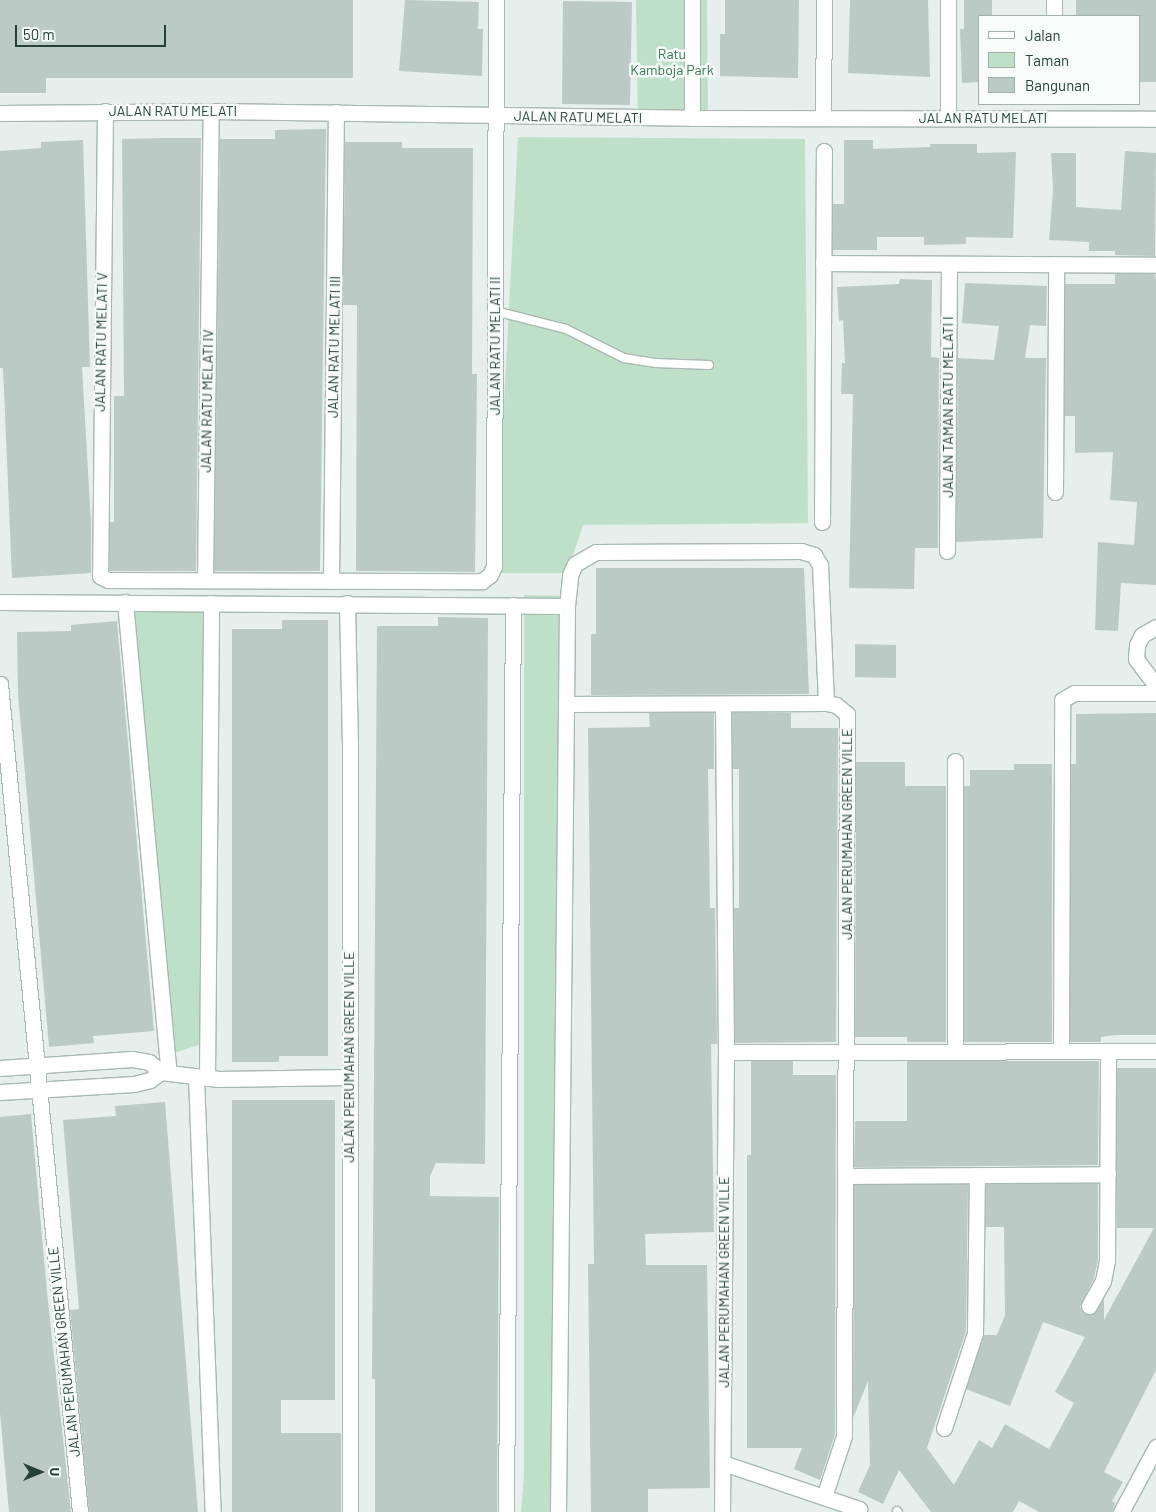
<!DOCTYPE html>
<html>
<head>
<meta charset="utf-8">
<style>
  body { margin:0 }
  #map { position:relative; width:1156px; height:1512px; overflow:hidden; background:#e6efeb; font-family:Barlow,sans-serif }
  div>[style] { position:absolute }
  .green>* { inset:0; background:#bfe0c8 }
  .building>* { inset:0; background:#bbcac4 }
  .roads { filter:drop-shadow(1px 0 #a8b8b2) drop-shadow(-1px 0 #a8b8b2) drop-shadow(0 1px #a8b8b2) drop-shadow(0 -1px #a8b8b2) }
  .service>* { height:8px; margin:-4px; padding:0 4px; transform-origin:4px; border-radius:4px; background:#fff }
  .minor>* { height:15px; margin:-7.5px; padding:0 7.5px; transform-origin:7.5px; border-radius:7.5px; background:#fff }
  span { translate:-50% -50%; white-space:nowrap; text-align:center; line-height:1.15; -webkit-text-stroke:5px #f7fbf9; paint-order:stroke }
  .park-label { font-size:14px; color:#2d7a4b }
  .street-label { font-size:14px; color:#24423a }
  .legend { position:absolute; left:978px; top:15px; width:162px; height:90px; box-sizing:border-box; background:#f7fbf9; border:1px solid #a3b1ad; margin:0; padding:6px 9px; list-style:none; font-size:15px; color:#24423a }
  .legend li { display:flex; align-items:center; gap:10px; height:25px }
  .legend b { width:25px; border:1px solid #a3b1ad }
  .north { position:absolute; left:15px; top:1447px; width:50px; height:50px; -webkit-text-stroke:4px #f7fbf9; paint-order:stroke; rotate:90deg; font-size:14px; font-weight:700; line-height:20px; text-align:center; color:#24423a }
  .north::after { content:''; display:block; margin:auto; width:18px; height:22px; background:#24423a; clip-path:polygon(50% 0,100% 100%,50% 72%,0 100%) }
  .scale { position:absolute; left:15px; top:25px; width:151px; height:22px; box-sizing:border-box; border:2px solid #24423a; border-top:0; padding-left:6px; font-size:15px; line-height:18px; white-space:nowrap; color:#24423a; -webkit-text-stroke:4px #f7fbf9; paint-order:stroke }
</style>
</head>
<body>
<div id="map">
  <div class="green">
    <i style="clip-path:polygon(636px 0,707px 0,708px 125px,638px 123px)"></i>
    <i style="clip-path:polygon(518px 137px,805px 139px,808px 523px,583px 525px,567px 573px,495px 573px)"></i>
    <i style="clip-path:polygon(524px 595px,567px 596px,553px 1512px,521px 1512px,524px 1476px)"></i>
    <i style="clip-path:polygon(132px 610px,209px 611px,207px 1042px,168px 1055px)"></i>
  </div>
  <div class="building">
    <i style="clip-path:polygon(0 0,353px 0,353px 78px,46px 78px,46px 93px,0 93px)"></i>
    <i style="clip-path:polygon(405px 0,479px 2px,478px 29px,483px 29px,482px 76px,399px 71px)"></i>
    <i style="clip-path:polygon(725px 0,799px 0,798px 78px,720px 76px,720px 34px,725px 34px)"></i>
    <i style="clip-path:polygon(850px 0,928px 0,930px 77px,848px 73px)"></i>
    <i style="clip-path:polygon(964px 0,992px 0,992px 16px,980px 16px,980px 82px,962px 83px,960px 29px,964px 29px)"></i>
    <i style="clip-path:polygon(1076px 0,1156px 0,1156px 82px,1140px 82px,1140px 16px,1076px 16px)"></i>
    <i style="clip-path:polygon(563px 1px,632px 2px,630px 105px,562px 104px)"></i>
    <i style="clip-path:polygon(326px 129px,320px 571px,214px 571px,220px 139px,275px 139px,275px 130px)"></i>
    <i style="clip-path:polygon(166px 138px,201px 138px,196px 571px,110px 571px,110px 522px,114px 522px,114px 396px,124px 396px,122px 139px)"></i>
    <i style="clip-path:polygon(83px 140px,90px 367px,82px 367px,91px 523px,91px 573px,12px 578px,3px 368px,0 368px,0 151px,41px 148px,41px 142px)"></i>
    <i style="clip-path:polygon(844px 140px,873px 140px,873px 149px,930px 147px,930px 144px,977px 144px,977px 153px,1016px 152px,1013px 238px,966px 237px,966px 244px,924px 245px,924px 237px,877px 237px,877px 250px,833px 250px,833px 204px,844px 204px)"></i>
    <i style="clip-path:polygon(345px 142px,402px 142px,402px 148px,473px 148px,472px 374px,477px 374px,475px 572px,356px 571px,357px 305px,343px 305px)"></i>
    <i style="clip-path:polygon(1125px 151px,1156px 153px,1155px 256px,1115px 255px,1115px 251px,1089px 251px,1089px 242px,1049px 240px,1053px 190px,1051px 153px,1076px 153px,1076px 207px,1121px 210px)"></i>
    <i style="clip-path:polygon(1115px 274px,1155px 274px,1156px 281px,1156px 585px,1121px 583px,1118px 631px,1095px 630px,1098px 542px,1134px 545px,1137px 502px,1110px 500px,1113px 452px,1075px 453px,1075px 416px,1065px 416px,1065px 284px,1115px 284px)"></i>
    <i style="clip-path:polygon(900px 279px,932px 280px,931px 357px,939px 358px,938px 548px,915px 548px,914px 589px,849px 588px,853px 394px,841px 394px,842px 363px,845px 363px,843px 320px,839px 321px,837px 287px,899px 284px)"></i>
    <i style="clip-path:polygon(965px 283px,1047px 286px,1046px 326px,1030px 325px,1025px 358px,1046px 358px,1043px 538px,956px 542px,958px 358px,994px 360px,999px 326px,962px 323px)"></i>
    <i style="clip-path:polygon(596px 568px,804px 568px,809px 694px,591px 695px,591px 634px,596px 634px)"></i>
    <i style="clip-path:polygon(438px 617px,488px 618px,485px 1164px,436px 1163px,430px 1176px,430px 1196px,499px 1197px,497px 1512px,375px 1512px,375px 1379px,372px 1379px,377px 626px,438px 626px)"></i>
    <i style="clip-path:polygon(282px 620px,328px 620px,328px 1056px,279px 1056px,279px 1062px,232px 1062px,232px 629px,282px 629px)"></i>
    <i style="clip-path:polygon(117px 621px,154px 1031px,93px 1036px,94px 1043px,49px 1047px,18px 694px,17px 632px,71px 631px,71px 625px)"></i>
    <i style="clip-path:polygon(855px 644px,896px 645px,896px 678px,855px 677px)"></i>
    <i style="clip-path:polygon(649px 713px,714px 713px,714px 769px,708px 769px,710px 908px,715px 908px,717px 1044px,711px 1044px,714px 1232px,645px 1234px,646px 1265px,707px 1265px,710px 1488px,648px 1489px,648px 1512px,591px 1512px,588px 1264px,594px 1264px,588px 728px,650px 727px)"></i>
    <i style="clip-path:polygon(732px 713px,791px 713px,791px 728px,838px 728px,836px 1042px,735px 1043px,734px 908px,739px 908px,739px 769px,733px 769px)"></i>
    <i style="clip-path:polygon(1156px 713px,1156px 1035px,1115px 1035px,1101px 1037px,1101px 1042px,1070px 1042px,1071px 764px,1076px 764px,1076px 714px)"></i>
    <i style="clip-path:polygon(856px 762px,905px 762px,905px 786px,946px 786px,946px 1042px,907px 1042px,907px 1037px,855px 1037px)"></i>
    <i style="clip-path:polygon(1014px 764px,1052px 764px,1052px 1042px,964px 1042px,964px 786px,970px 786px,970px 770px,1014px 770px)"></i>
    <i style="clip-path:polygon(751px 1061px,793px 1061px,793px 1075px,836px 1075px,835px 1434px,820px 1480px,794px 1469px,802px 1448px,747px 1448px,747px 1155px,751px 1155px)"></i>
    <i style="clip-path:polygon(907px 1061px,1099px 1061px,1098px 1165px,854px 1167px,855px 1121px,907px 1121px)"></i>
    <i style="clip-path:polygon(1117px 1068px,1156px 1068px,1156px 1370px,1104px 1472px,1123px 1482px,1112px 1501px,1115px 1503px,1112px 1512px,1039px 1512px,1019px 1501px,1013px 1512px,931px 1512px,899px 1470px,883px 1504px,858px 1492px,870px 1465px,868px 1381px,853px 1418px,854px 1185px,968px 1184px,966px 1331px,927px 1448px,954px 1485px,979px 1440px,992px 1448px,1005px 1424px,1049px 1449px,1074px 1403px,1055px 1392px,1085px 1337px,1043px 1322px,1010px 1406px,966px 1389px,984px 1335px,997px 1335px,1005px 1315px,1004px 1227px,986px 1227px,986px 1184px,1098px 1183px,1098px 1260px,1094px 1278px,1080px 1307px,1084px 1314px,1093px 1314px,1104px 1299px,1104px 1320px,1154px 1228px,1117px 1228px)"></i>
    <i style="clip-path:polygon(232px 1100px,335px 1100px,335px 1400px,281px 1400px,281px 1433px,341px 1433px,341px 1512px,232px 1512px)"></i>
    <i style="clip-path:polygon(165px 1102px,198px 1512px,89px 1512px,70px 1310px,79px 1309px,63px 1120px,116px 1116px,115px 1106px)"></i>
    <i style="clip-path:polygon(31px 1114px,47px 1292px,71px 1512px,9px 1512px,0 1413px,0 1117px)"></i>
  </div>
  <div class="roads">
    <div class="service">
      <i style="left:495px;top:311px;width:73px;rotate:14.2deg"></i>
      <i style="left:566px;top:329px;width:65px;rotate:26.6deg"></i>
      <i style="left:624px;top:358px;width:31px;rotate:9deg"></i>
      <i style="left:655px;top:363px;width:54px;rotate:2.1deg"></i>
      <i style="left:897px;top:1511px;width:1px;rotate:45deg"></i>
    </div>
    <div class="minor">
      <i style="left:692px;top:0;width:118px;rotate:90deg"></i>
      <i style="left:948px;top:0;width:118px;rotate:90deg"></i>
      <i style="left:1054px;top:16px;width:16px;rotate:-90deg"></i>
      <i style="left:105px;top:111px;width:465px;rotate:90.6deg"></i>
      <i style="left:100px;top:576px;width:9px;rotate:27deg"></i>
      <i style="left:108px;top:580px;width:374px;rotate:0.2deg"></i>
      <i style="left:482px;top:581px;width:10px;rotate:-37deg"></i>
      <i style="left:490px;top:575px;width:10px;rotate:-66deg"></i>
      <i style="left:494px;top:566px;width:566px;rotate:-89.8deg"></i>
      <i style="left:0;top:113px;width:211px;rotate:-0.5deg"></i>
      <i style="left:211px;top:111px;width:481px;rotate:0.8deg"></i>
      <i style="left:692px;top:118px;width:464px;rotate:0.1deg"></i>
      <i style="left:823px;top:118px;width:118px;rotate:-89.5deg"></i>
      <i style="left:823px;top:263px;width:333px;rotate:0.3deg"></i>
      <i style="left:1055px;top:492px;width:228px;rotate:-89.7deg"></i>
      <i style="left:822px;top:522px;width:371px;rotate:-89.7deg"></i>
      <i style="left:947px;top:551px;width:287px;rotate:-89.6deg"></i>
      <i style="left:205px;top:580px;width:469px;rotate:-89.3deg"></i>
      <i style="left:331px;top:581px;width:469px;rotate:-89.4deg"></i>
      <i style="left:0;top:602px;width:567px;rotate:0.4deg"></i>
      <i style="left:125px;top:602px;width:472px;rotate:84.7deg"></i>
      <i style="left:347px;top:603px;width:139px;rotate:88.8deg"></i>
      <i style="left:350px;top:742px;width:770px;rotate:90deg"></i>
      <i style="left:1156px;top:627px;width:16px;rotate:150deg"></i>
      <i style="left:1142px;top:635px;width:11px;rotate:117deg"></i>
      <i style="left:1137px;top:645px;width:14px;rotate:94deg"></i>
      <i style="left:1136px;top:659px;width:34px;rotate:53deg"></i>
      <i style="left:0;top:684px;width:832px;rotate:84.48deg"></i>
      <i style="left:566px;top:704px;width:260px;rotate:-0.2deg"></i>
      <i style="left:826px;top:703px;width:10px;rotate:11deg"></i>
      <i style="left:836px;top:705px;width:14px;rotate:39deg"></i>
      <i style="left:847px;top:714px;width:722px;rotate:90.24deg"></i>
      <i style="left:844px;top:1436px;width:64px;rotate:108.2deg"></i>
      <i style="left:955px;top:761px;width:289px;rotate:90deg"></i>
      <i style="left:1061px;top:1050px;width:350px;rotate:-89.8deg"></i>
      <i style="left:1062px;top:700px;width:14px;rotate:-30deg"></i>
      <i style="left:1074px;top:693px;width:82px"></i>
      <i style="left:726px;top:1052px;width:430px;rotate:-0.1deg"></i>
      <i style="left:0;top:1068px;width:132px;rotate:-3.9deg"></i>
      <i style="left:132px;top:1059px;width:17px;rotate:10deg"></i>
      <i style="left:149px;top:1062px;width:16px;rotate:40deg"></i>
      <i style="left:196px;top:1077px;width:435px;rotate:87.8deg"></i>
      <i style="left:207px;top:1078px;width:475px;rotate:-89.5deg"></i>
      <i style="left:0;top:1092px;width:134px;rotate:-3.4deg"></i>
      <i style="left:134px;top:1084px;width:16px;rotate:-14deg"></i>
      <i style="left:150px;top:1080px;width:14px;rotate:-36deg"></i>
      <i style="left:161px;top:1072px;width:58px;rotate:6.9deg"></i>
      <i style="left:219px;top:1079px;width:129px;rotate:-0.9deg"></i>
      <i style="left:848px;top:1176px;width:260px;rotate:-0.4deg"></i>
      <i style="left:1089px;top:1306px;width:29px;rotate:-61deg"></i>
      <i style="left:1103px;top:1281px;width:20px;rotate:-79deg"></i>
      <i style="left:1107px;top:1261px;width:210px;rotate:-89.7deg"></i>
      <i style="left:944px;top:1428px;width:100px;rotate:-71.9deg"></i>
      <i style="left:975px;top:1333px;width:158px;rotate:-89.3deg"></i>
      <i style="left:723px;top:1463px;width:144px;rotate:18.7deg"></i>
      <i style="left:506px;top:1512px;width:907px;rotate:-89.56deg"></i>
      <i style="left:558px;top:1512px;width:906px;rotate:-89.43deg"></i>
      <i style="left:567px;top:606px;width:31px;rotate:-84deg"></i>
      <i style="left:570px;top:575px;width:12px;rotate:-66deg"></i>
      <i style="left:575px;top:564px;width:24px;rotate:-30deg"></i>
      <i style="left:596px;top:552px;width:205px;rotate:-0.3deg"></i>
      <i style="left:801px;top:551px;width:14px;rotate:17deg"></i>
      <i style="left:814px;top:555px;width:12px;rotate:59deg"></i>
      <i style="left:820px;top:565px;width:138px;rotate:87.5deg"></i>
      <i style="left:722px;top:1512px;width:460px;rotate:-89.5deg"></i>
      <i style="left:726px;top:1052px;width:346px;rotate:-90.5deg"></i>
      <i style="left:1121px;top:1512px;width:74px;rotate:-61.7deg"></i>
    </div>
  </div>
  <div class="park-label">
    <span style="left:672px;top:62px">Ratu<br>Kamboja Park</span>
  </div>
  <div class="street-label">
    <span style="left:173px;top:111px">JALAN RATU MELATI</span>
    <span style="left:578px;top:117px;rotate:1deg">JALAN RATU MELATI</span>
    <span style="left:983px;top:118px">JALAN RATU MELATI</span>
    <span style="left:101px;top:342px;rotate:-89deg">JALAN RATU MELATI V</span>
    <span style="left:495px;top:346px;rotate:-90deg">JALAN RATU MELATI II</span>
    <span style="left:334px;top:347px;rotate:-89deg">JALAN RATU MELATI III</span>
    <span style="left:207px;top:401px;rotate:-89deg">JALAN RATU MELATI IV</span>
    <span style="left:948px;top:407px;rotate:-90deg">JALAN TAMAN RATU MELATI I</span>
    <span style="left:847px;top:834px;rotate:-90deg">JALAN PERUMAHAN GREEN VILLE</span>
    <span style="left:349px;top:1057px;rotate:-90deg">JALAN PERUMAHAN GREEN VILLE</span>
    <span style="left:724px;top:1282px;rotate:-90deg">JALAN PERUMAHAN GREEN VILLE</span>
    <span style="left:64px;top:1352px;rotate:-96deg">JALAN PERUMAHAN GREEN VILLE</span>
  </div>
  <ul class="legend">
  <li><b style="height:6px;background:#fff"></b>Jalan</li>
  <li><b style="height:14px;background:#bfe0c8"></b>Taman</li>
  <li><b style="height:14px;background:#bbcac4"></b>Bangunan</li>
  </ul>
  <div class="north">U</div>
  <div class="scale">50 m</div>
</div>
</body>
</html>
